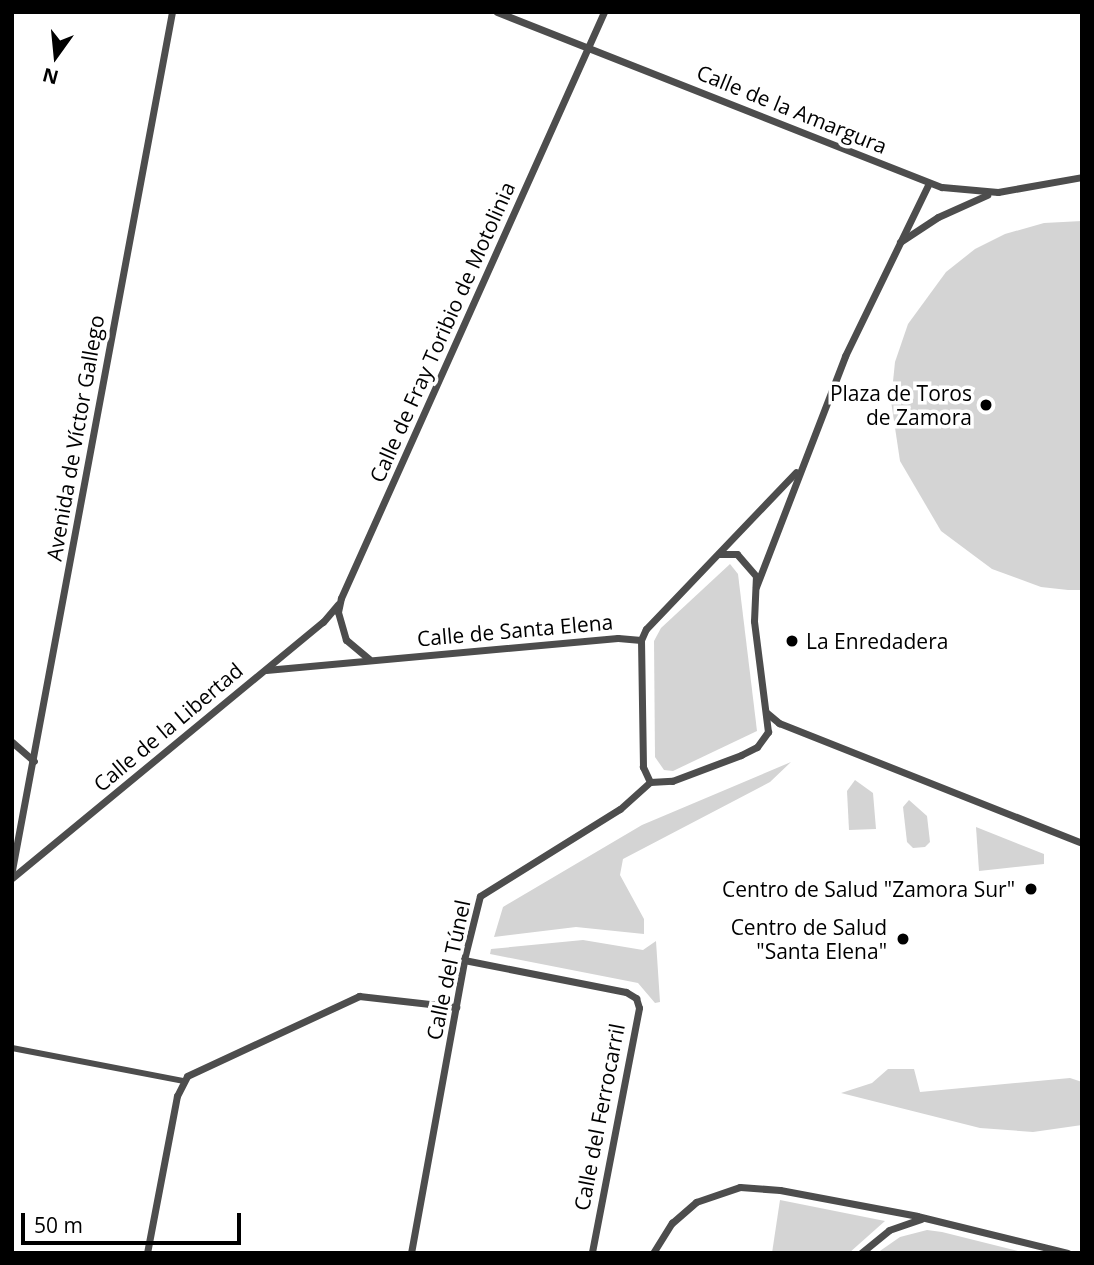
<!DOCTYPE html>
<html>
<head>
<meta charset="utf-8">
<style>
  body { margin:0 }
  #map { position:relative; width:1094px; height:1265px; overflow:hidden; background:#fff; font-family:"Open Sans",sans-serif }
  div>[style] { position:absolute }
  .green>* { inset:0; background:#d4d4d4 }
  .pedestrian>* { height:6px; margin:-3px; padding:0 3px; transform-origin:3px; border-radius:3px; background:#4d4d4d }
  .minor>* { height:7px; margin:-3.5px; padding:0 3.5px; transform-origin:3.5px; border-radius:3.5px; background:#4d4d4d }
  .dots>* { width:19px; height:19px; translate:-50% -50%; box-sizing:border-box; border:4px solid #fff; border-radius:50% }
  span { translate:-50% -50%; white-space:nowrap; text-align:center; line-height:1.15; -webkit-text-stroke:7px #fff; paint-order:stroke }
  .street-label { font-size:21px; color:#000 }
  .poi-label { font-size:21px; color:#000 }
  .right { translate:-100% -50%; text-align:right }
  .left { translate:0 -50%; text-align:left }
  .frame { position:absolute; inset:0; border:14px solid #000; pointer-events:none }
  .north { position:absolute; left:21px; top:21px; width:70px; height:70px; -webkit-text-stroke:5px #fff; paint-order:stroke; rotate:195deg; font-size:19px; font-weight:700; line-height:28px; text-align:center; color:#000 }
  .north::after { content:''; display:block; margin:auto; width:24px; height:32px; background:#000; clip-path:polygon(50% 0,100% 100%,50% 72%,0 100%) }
  .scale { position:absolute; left:21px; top:1213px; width:220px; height:32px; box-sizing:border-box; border:4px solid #000; border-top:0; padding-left:9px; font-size:21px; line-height:24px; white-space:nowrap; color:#000; -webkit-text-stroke:5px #fff; paint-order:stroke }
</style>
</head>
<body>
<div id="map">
  <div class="green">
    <i style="clip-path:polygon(1082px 221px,1082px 590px,1068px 590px,1041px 587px,992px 569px,941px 531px,900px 461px,891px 401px,895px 362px,908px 324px,946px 272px,975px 249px,1005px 234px,1044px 223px)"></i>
    <i style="clip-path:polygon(730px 564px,738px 574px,757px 731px,673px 771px,664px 770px,655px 757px,654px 641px,661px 628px)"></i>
    <i style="clip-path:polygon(791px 762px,770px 782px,623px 859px,620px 875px,644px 919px,644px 934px,576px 927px,494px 937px,503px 907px,642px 825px)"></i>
    <i style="clip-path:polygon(855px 780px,873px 793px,876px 829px,849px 830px,847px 791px)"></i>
    <i style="clip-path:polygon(909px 800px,927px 816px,930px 842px,925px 847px,913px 848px,907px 842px,903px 807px)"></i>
    <i style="clip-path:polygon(976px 827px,1044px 854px,1044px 864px,979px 871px)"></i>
    <i style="clip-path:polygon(583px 940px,643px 950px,656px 941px,660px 1002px,655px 1003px,638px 983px,490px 954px,491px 949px)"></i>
    <i style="clip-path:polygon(888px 1069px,914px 1069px,920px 1092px,1070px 1078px,1082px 1082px,1082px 1125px,1033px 1132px,980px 1128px,841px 1093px,872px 1083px)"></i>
    <i style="clip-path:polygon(780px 1200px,885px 1221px,849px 1253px,772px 1253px)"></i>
    <i style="clip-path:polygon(927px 1230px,942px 1232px,1026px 1253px,877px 1253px,900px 1237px)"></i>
  </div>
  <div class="pedestrian">
    <i style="left:12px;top:1048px;width:174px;rotate:10.9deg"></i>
  </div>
  <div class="minor">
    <i style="left:497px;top:12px;width:478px;rotate:21.5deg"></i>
    <i style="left:942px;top:187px;width:56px;rotate:5.1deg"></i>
    <i style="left:998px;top:192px;width:85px;rotate:-10.1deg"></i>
    <i style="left:900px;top:242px;width:45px;rotate:-33.3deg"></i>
    <i style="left:938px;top:217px;width:54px;rotate:-24.2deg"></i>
    <i style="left:756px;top:587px;width:248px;rotate:-68.9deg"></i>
    <i style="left:845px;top:356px;width:192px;rotate:-64.1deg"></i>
    <i style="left:369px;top:659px;width:30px;rotate:-140deg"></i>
    <i style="left:346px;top:640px;width:29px;rotate:-106deg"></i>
    <i style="left:338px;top:612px;width:14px;rotate:-78deg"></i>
    <i style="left:341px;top:598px;width:642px;rotate:-65.83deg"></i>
    <i style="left:266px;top:670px;width:353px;rotate:-5.2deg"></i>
    <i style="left:618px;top:638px;width:23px;rotate:5deg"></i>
    <i style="left:767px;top:713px;width:16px;rotate:40deg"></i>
    <i style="left:779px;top:723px;width:326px;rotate:21.6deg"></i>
    <i style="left:12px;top:742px;width:29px;rotate:41deg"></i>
    <i style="left:650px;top:782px;width:17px;rotate:-115deg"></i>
    <i style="left:643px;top:767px;width:127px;rotate:-90.9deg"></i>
    <i style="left:641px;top:640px;width:12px;rotate:-66deg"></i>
    <i style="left:646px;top:629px;width:217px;rotate:-46.3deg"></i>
    <i style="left:650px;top:782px;width:22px;rotate:-3deg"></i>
    <i style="left:672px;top:781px;width:74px;rotate:-20.6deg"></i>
    <i style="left:741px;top:755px;width:18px;rotate:-27deg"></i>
    <i style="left:757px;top:747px;width:19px;rotate:-54deg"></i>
    <i style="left:768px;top:732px;width:112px;rotate:-97.2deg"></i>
    <i style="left:754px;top:621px;width:45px;rotate:-87.5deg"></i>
    <i style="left:756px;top:576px;width:29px;rotate:-131deg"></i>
    <i style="left:737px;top:554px;width:18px;rotate:180deg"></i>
    <i style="left:12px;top:870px;width:873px;rotate:-79.44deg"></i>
    <i style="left:12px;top:878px;width:403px;rotate:-39.5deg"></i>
    <i style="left:323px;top:622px;width:23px;rotate:-50deg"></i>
    <i style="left:464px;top:960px;width:165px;rotate:11.2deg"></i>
    <i style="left:626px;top:992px;width:12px;rotate:31deg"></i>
    <i style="left:636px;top:998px;width:10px;rotate:73deg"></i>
    <i style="left:639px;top:1008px;width:249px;rotate:100.9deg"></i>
    <i style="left:147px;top:1253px;width:160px;rotate:-79.2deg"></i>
    <i style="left:177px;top:1096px;width:22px;rotate:-63deg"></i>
    <i style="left:187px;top:1076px;width:190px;rotate:-24.9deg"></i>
    <i style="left:359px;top:996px;width:98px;rotate:6.5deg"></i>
    <i style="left:411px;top:1253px;width:298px;rotate:-79.7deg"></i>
    <i style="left:464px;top:960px;width:66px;rotate:-76deg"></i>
    <i style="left:480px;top:896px;width:165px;rotate:-31.9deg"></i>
    <i style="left:620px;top:809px;width:40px;rotate:-42deg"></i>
    <i style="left:653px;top:1253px;width:36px;rotate:-58deg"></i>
    <i style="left:672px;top:1223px;width:32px;rotate:-41deg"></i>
    <i style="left:696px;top:1202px;width:46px;rotate:-18.8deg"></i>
    <i style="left:740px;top:1187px;width:40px;rotate:4.3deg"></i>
    <i style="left:780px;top:1190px;width:139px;rotate:10.7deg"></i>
    <i style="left:917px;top:1216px;width:155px;rotate:13.8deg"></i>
    <i style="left:861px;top:1253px;width:36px;rotate:-39deg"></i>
    <i style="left:889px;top:1230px;width:34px;rotate:-19deg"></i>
  </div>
  <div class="dots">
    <i style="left:986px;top:405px;background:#000"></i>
    <i style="left:792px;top:641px;background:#000"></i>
    <i style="left:1031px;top:889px;background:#000"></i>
    <i style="left:903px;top:939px;background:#000"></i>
  </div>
  <div class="street-label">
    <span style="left:792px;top:109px;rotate:22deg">Calle de la Amargura</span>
    <span style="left:442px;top:332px;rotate:-66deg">Calle de Fray Toribio de Motolinia</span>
    <span style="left:75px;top:438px;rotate:-80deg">Avenida de Víctor Gallego</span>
    <span style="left:515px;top:630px;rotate:-5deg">Calle de Santa Elena</span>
    <span style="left:168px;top:727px;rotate:-40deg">Calle de la Libertad</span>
    <span style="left:448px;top:970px;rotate:-78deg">Calle del Túnel</span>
    <span style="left:599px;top:1117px;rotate:-79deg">Calle del Ferrocarril</span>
  </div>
  <div class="poi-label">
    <span class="right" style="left:972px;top:405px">Plaza de Toros<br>de Zamora</span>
    <span class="left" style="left:806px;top:641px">La Enredadera</span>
    <span class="right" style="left:1015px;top:889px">Centro de Salud "Zamora Sur"</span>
    <span class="right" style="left:887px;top:939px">Centro de Salud<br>"Santa Elena"</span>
  </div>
  <div class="frame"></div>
  <div class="north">N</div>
  <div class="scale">50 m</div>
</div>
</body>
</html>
